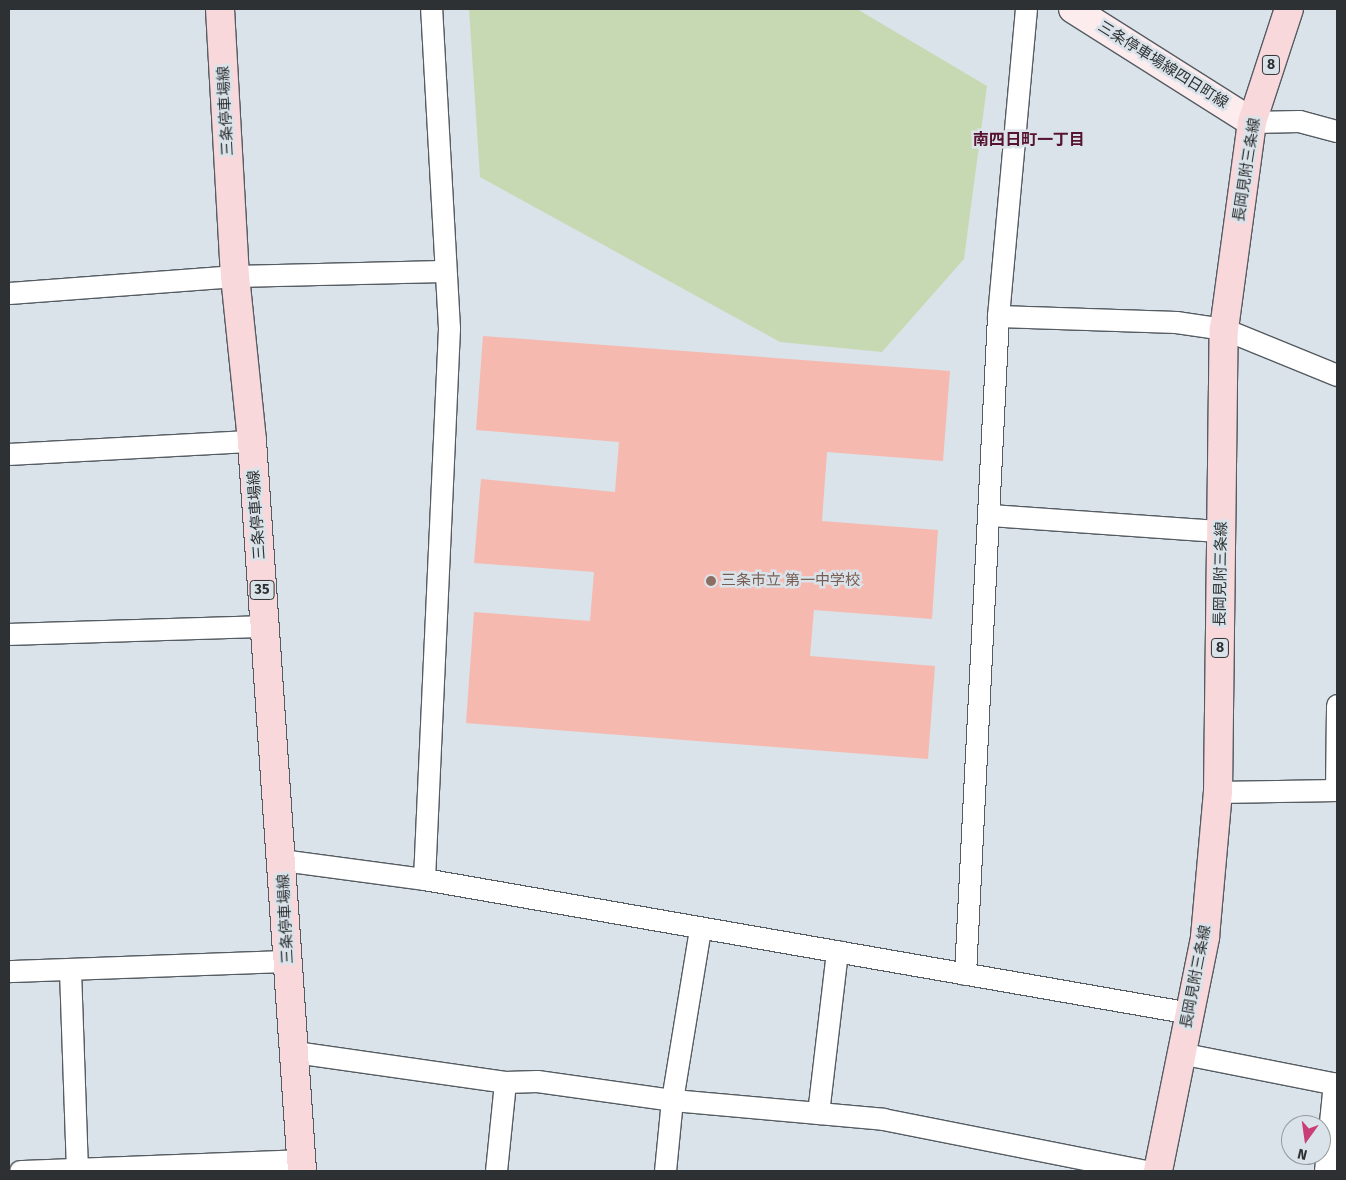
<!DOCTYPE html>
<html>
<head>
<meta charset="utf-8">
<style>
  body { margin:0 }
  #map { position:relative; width:1346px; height:1180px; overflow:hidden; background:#dae3e9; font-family:"Fira Sans","Noto Sans JP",sans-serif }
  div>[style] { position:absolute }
  .green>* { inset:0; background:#c7d9b3 }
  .building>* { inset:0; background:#f6b9af }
  .roads { filter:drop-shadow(1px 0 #555c62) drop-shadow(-1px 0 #555c62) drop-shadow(0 1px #555c62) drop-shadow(0 -1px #555c62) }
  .minor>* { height:21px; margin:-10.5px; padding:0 10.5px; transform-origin:10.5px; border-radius:10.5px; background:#fff }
  .secondary>* { height:28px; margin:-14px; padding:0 14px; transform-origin:14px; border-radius:14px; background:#fcecee }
  .primary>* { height:28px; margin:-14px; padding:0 14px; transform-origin:14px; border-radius:14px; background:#f9d8dc }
  .dots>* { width:14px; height:14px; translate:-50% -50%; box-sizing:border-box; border:2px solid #dae3e9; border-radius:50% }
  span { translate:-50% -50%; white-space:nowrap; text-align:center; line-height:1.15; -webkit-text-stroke:5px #dae3e9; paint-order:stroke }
  .shield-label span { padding:1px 4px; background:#dae3e9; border:1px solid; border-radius:4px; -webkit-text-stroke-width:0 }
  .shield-label { font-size:14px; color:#2e3133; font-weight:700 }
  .street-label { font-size:15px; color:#2e3133 }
  .education-label { font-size:15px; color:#785e54 }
  .left { translate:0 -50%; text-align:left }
  .neighbourhood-label { font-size:16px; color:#56132f; font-weight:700 }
  .frame { position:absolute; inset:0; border:10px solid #2e3133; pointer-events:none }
  .north { position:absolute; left:1281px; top:1115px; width:50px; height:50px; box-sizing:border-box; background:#dae3e9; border:1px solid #959ca0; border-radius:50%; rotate:194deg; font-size:14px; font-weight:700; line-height:20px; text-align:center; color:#2e3133 }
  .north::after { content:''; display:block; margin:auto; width:18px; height:22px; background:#c93e76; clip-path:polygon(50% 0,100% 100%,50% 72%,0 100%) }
</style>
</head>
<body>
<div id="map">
  <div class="green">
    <i style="clip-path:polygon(469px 9px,857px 9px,987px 86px,964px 259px,882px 352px,780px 342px,480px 177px)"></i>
  </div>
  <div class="building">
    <i style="clip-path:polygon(483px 336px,950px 371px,943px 461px,827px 452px,822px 521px,938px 530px,932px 619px,814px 610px,810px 656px,935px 666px,928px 759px,466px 723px,474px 612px,590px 621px,594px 572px,474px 563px,481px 479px,615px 492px,619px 442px,476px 430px)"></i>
  </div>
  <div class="roads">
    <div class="minor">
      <i style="left:1252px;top:122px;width:47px;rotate:-1.2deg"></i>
      <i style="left:1299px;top:121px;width:39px;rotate:15deg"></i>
      <i style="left:9px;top:293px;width:227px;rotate:-4.3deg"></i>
      <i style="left:235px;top:276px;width:208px;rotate:-1.4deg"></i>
      <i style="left:998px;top:316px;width:178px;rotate:1.9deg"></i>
      <i style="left:1176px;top:322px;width:49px;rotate:8.3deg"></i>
      <i style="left:1224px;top:329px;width:122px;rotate:22.2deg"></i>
      <i style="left:9px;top:454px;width:243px;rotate:-3.1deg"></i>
      <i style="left:990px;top:515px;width:232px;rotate:4deg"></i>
      <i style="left:9px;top:634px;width:256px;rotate:-1.8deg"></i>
      <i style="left:1336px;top:790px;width:85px;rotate:-89.3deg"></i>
      <i style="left:1218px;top:792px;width:119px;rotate:-1deg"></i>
      <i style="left:282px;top:860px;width:143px;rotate:7.6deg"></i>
      <i style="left:424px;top:879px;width:778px;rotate:9.92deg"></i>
      <i style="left:424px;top:879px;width:552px;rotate:-87.4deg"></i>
      <i style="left:449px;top:328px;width:320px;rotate:-93.2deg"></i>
      <i style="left:70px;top:970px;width:201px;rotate:88deg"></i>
      <i style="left:9px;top:971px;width:279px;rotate:-2.1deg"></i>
      <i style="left:965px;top:974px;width:659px;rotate:-87.13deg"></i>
      <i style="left:998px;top:316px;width:308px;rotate:-84.8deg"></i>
      <i style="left:295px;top:1052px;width:212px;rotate:8.1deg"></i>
      <i style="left:505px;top:1082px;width:32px;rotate:-2deg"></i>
      <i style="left:537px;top:1081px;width:136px;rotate:8deg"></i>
      <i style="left:672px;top:1100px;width:212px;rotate:5.1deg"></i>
      <i style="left:883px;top:1119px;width:268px;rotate:11.2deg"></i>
      <i style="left:1180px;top:1053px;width:160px;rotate:11.2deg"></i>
      <i style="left:818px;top:1113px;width:163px;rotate:-83.3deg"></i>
      <i style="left:20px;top:1171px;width:281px;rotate:-2.2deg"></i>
      <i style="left:496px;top:1171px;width:89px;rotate:-84.2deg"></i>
      <i style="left:665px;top:1171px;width:71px;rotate:-84.4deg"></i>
      <i style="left:672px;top:1100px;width:173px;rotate:-80.7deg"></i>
      <i style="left:1325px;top:1171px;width:88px;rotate:-84.2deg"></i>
    </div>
    <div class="secondary">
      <i style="left:1073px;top:9px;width:212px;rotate:32.3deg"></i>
    </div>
    <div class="primary">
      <i style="left:220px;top:9px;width:267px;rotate:86.8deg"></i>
      <i style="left:235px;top:276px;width:166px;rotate:84.1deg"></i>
      <i style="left:252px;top:441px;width:732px;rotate:86.08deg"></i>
      <i style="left:1158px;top:1171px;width:239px;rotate:-78.6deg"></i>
      <i style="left:1205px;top:937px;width:146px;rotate:-84.9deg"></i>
      <i style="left:1218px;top:792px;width:463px;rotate:-89.3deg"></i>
      <i style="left:1224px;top:329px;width:209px;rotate:-82.3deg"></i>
      <i style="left:1252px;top:122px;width:119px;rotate:-71.9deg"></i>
    </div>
  </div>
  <div class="dots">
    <i style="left:711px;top:581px;background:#8d6e63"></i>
  </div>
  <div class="shield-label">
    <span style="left:1271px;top:65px">8</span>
    <span style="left:262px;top:590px">35</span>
    <span style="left:1220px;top:648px">8</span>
  </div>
  <div class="street-label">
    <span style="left:1163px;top:65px;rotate:32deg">三条停車場線四日町線</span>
    <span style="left:226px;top:111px;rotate:-93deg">三条停車場線</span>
    <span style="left:1247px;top:170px;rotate:-81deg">長岡見附三条線</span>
    <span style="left:257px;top:515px;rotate:-94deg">三条停車場線</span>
    <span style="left:1221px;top:574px;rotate:-89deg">長岡見附三条線</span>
    <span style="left:286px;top:919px;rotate:-93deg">三条停車場線</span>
    <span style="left:1196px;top:977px;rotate:-79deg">長岡見附三条線</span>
  </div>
  <div class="education-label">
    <span class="left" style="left:721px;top:581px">三条市立 第一中学校</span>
  </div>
  <div class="neighbourhood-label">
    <span style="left:1029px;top:140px">南四日町一丁目</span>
  </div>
  <div class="frame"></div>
  <div class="north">N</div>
</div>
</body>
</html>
